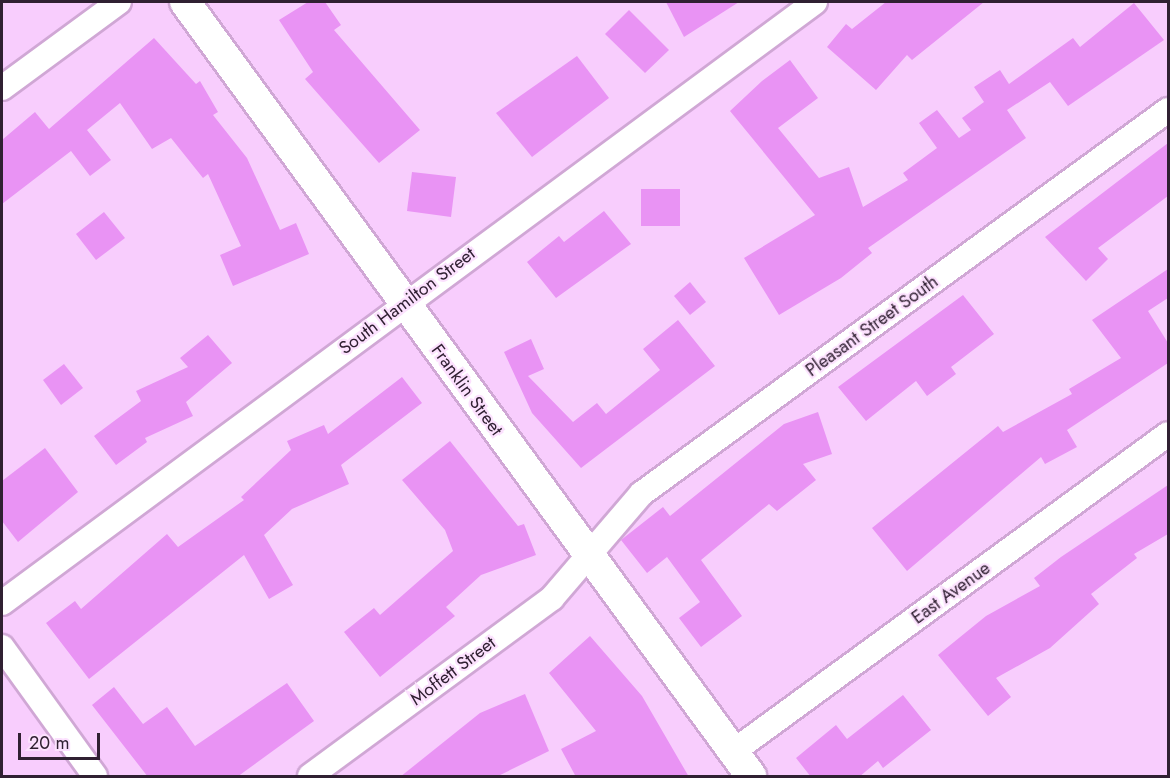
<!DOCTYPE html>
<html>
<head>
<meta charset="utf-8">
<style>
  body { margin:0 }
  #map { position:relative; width:1170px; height:778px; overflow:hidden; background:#f8cdfd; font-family:Jost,sans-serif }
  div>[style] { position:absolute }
  .building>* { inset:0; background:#e993f4 }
  .roads { filter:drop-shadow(2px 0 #d0a7d5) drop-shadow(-2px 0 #d0a7d5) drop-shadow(0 2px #d0a7d5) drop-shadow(0 -2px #d0a7d5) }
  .minor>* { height:24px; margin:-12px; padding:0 12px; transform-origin:12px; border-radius:12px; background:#fff }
  .tertiary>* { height:30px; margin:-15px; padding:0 15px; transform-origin:15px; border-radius:15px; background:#fff }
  span { translate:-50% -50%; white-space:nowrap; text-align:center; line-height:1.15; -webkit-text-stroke:4.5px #fce1fe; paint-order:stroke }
  .street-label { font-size:18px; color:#302032 }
  .frame { position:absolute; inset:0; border:3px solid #302032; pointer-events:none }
  .scale { position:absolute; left:18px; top:733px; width:82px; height:27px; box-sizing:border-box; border:3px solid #302032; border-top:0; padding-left:8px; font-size:18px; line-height:21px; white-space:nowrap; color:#302032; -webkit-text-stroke:4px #fce1fe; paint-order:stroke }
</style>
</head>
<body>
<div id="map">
  <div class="building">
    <i style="clip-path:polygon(308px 2px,325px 2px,341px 25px,334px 30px,420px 130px,379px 163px,305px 79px,313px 72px,279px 20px)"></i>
    <i style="clip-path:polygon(666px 2px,739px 2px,684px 37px)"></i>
    <i style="clip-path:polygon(886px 2px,984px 2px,912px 60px,907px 55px,876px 90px,827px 47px,846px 24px,852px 29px)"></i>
    <i style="clip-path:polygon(1134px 3px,1164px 40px,1068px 106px,1050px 82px,1007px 110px,1026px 138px,868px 248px,872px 253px,841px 278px,779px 315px,744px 258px,815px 215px,730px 111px,762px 81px,790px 60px,818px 98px,778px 128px,819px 178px,849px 167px,863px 207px,908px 180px,903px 173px,937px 148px,919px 123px,937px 110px,959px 138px,971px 130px,962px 118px,984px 102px,974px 87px,1000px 70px,1009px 84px,1073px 38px,1080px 47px)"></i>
    <i style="clip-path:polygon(629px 10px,669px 50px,645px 73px,605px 34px)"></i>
    <i style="clip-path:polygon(154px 38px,196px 84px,200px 81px,218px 112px,213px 115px,247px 158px,280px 230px,296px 223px,309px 254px,233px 286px,220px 255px,241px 246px,208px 174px,203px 178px,171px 138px,152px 149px,120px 103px,87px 130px,111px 160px,90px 176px,71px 151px,2px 204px,2px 140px,35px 112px,49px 129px)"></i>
    <i style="clip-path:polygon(577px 56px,609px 98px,532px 157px,496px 113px)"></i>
    <i style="clip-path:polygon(1168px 143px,1168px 196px,1098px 248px,1108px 259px,1086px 281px,1045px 237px)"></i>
    <i style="clip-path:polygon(412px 172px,456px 177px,451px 217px,407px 211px)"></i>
    <i style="clip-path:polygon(641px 189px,680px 189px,680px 226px,641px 226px)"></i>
    <i style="clip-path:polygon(604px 211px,631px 244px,556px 298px,527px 262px,559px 236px,564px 242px)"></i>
    <i style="clip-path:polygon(104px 212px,125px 238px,96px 260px,76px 234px)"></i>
    <i style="clip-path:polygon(1168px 269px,1168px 298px,1148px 311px,1168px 343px,1168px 363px,1067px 430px,1077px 447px,1045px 464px,1041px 457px,907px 571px,872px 528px,998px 426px,1003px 432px,1072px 394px,1069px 389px,1121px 358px,1092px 320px)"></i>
    <i style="clip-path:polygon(690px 282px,706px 302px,690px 315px,674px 296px)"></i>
    <i style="clip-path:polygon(963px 295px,994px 334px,951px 367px,956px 374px,927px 396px,916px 381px,866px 421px,838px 387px)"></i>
    <i style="clip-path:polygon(678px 320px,715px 366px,581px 468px,532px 413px,504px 352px,531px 339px,544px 369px,528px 376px,573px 422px,597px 403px,606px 414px,660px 370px,643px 349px)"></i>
    <i style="clip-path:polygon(208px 335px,232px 363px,186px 402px,193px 416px,145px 438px,147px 442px,116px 465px,94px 436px,141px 401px,136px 391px,188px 367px,180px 358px)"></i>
    <i style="clip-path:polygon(64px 364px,83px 388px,61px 405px,43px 380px)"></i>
    <i style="clip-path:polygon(402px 377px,422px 403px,341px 465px,349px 484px,292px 509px,264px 535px,293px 585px,269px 599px,244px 555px,89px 679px,46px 623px,75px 601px,81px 609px,167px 534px,178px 547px,244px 500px,241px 497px,291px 450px,287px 441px,324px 425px,328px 434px)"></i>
    <i style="clip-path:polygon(818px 412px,832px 454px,803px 464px,816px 480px,777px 511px,769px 504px,701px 560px,742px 616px,701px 647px,679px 618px,700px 602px,667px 557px,647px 573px,621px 540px,663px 507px,670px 516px,784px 424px)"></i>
    <i style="clip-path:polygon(450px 441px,518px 526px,524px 524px,536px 555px,481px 575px,446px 607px,455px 616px,380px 677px,344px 632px,374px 608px,380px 615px,453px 551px,445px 530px,402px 480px)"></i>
    <i style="clip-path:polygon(45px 448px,78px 492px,18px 542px,2px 521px,2px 481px)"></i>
    <i style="clip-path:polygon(1168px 485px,1168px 534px,1134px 554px,1137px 558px,1091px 594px,1099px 604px,1050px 648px,996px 678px,1011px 697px,988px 716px,938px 655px,986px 616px,1040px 586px,1034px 578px,1061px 557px)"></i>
    <i style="clip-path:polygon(590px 636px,642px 696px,689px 777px,576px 777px,561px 749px,596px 731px,549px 673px)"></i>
    <i style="clip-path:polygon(287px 683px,314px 721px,237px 777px,148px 777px,92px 705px,114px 687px,143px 724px,167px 707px,195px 746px)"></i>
    <i style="clip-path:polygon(525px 694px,549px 751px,496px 777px,400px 777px,480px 713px)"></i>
    <i style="clip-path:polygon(903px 695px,931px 730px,883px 768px,878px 761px,859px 777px,811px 777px,796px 758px,836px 725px,847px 739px)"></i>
  </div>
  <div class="roads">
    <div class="minor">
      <i style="left:2px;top:88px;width:145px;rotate:-36.3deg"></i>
      <i style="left:2px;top:603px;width:1011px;rotate:-36.47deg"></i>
      <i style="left:2px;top:647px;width:159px;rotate:54.2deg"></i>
      <i style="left:734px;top:751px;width:537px;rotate:-36.14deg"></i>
      <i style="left:310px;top:776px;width:300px;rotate:-36.3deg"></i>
      <i style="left:552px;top:598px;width:137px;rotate:-49.4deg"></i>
      <i style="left:641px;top:494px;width:652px;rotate:-36.08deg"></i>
    </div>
    <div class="tertiary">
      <i style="left:185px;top:2px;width:959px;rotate:53.82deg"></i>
    </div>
  </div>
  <div class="street-label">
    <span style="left:407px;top:301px;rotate:-37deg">South Hamilton Street</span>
    <span style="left:872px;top:326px;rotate:-36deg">Pleasant Street South</span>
    <span style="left:467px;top:390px;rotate:54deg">Franklin Street</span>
    <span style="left:951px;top:593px;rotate:-36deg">East Avenue</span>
    <span style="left:453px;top:671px;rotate:-37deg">Moffett Street</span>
  </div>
  <div class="frame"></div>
  <div class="scale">20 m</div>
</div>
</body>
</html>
